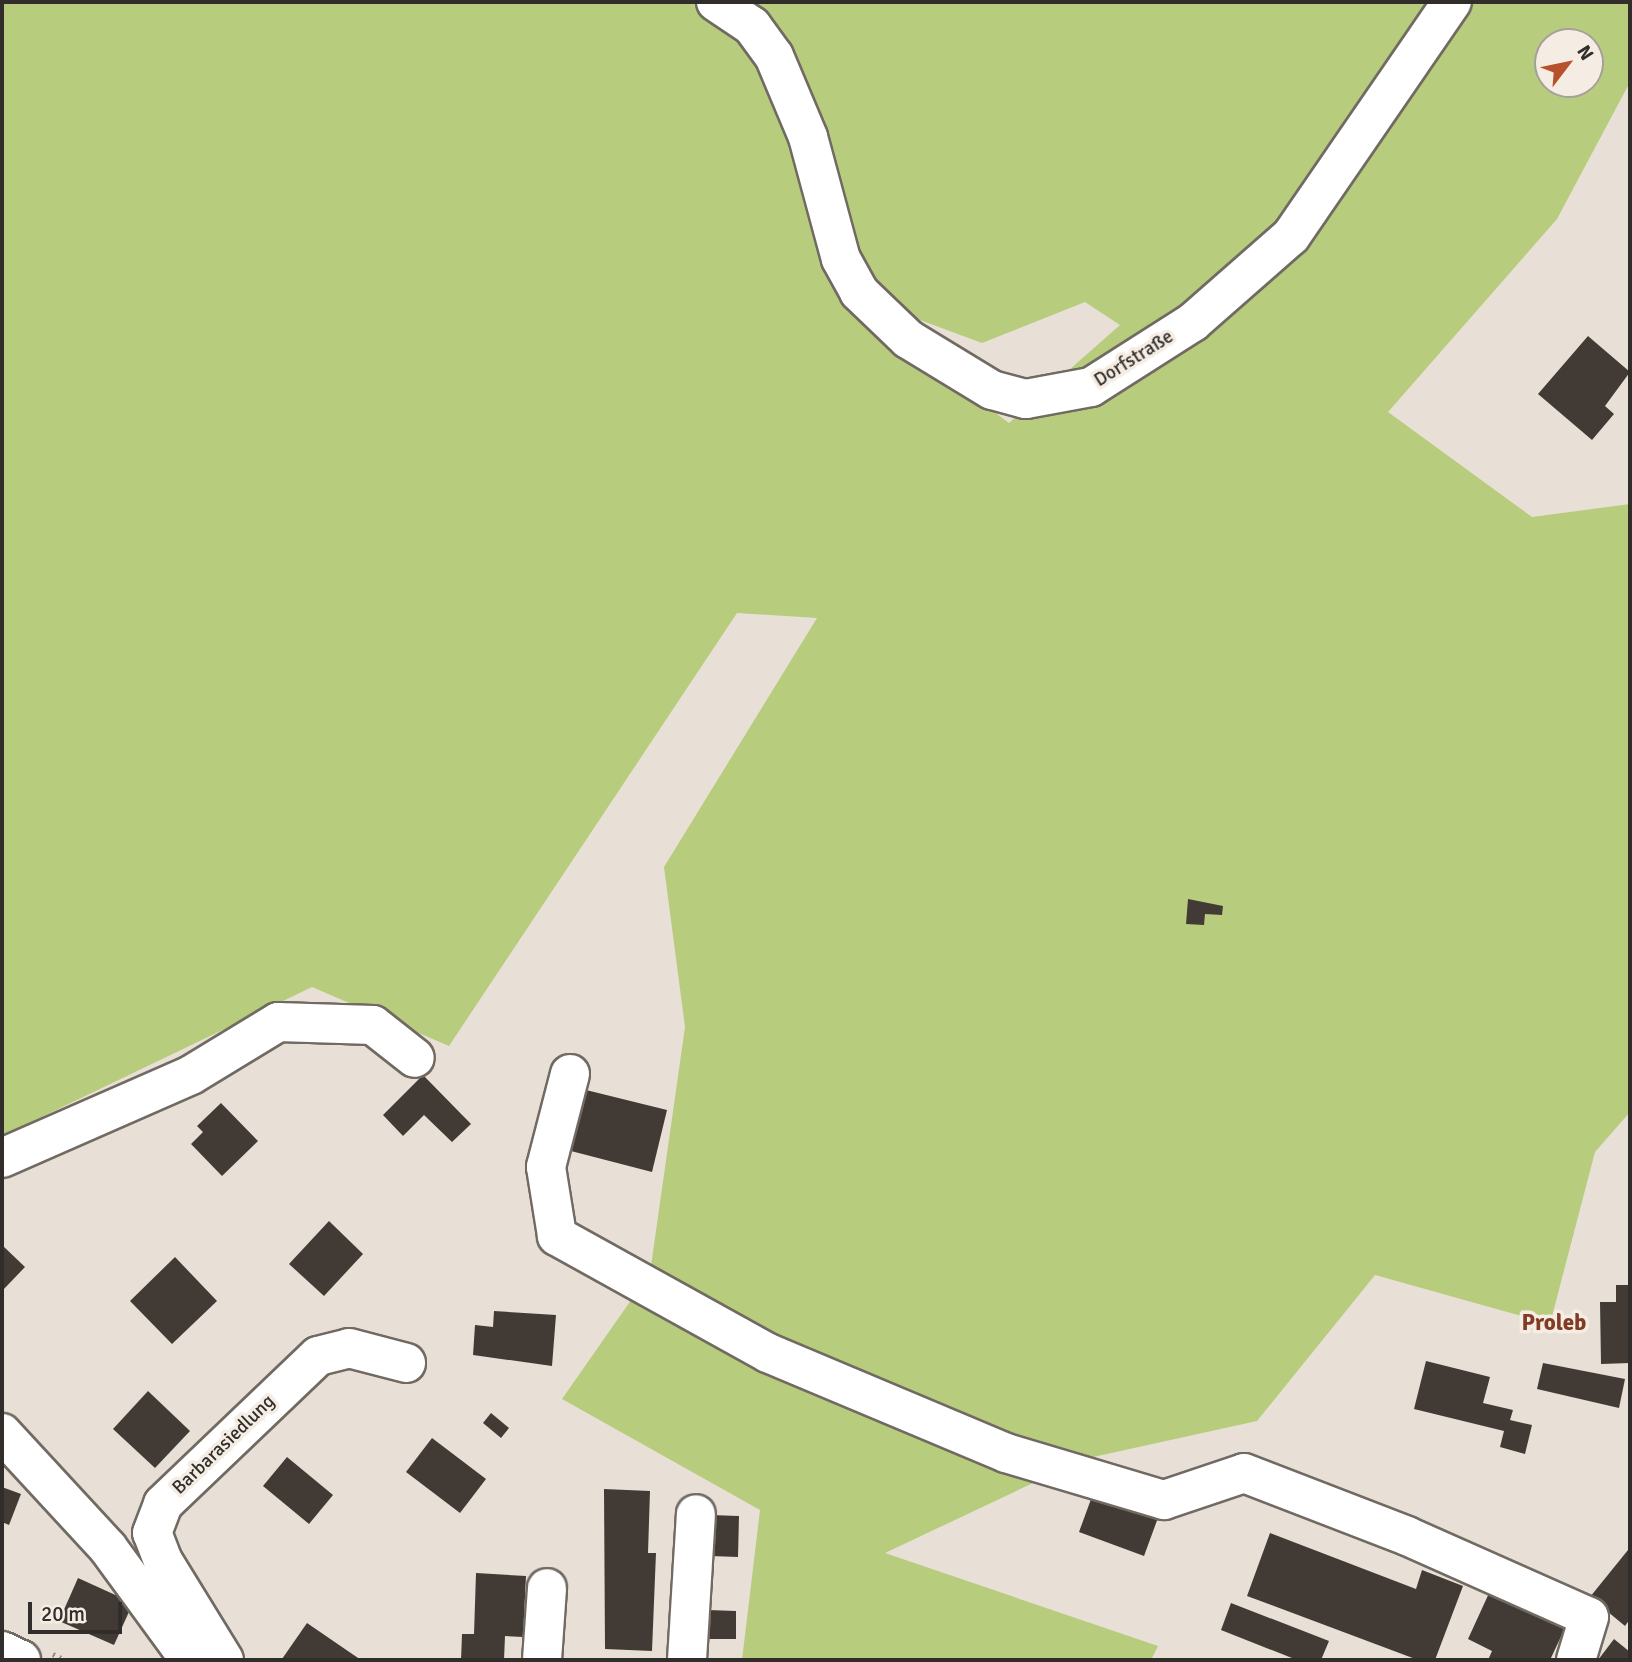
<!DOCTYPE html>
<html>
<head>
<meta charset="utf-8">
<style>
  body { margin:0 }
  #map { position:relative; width:1632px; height:1662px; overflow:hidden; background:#e8e0d7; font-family:Signika,sans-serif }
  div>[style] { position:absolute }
  .green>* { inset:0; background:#b7cc7d }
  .building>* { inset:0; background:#423b35 }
  .path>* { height:4.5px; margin-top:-2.25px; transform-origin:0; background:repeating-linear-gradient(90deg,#948f88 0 2px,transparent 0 7px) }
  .roads { filter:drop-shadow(2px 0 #716a62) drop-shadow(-2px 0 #716a62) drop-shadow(0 2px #716a62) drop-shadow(0 -2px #716a62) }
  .minor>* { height:38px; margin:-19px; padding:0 19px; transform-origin:19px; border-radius:19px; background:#fff }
  .major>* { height:38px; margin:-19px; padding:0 19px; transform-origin:19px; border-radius:19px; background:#fff }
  span { translate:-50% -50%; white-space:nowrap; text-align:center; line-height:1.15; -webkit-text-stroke:7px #f5ede4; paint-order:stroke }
  .street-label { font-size:19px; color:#302d2a }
  .quarter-label { font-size:23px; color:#803c25; font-weight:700 }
  .frame { position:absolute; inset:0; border:4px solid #302d2a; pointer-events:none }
  .north { position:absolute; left:1534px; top:28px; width:70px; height:70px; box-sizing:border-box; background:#f5ede4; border:2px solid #a6a09a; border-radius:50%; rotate:58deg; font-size:19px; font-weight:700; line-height:28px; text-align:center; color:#302d2a }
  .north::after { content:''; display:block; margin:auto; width:24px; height:32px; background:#b8512b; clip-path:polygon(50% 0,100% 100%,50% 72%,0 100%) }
  .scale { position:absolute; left:28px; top:1602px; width:94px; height:32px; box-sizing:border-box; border:4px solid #302d2a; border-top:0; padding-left:9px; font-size:21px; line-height:24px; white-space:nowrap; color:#302d2a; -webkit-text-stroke:5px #f5ede4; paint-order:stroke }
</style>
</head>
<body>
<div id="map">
  <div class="green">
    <i style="clip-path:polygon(evenodd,2px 2px,738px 2px,845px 300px,1009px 423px,1120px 325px,1085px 302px,982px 343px,901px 313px,877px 291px,744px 2px,1630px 2px,1630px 82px,1557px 219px,1388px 412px,1532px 517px,1630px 504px,1630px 1112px,1595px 1152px,1550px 1324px,1375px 1275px,1257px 1421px,1084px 1459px,885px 1553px,1158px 1646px,1151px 1660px,742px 1660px,760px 1510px,562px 1399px,650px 1273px,685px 1027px,664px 867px,817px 618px,737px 613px,449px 1046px,312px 987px,2px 1136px,2px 2px,1548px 42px,1590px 42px,1590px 84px,1548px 84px,1548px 42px)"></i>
  </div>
  <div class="building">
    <i style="clip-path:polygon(1588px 336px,1630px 372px,1605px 406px,1614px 414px,1592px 440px,1538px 394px)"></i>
    <i style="clip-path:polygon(1188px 899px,1223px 906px,1222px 915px,1205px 914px,1204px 925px,1186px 924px)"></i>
    <i style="clip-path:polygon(423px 1075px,471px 1124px,452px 1142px,424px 1115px,403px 1136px,383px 1115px)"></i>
    <i style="clip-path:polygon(586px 1090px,667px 1110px,652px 1172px,571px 1151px)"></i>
    <i style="clip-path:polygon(221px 1103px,258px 1141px,222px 1176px,191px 1144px,203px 1132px,197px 1126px)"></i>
    <i style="clip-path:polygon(329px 1221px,363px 1254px,324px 1296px,289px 1264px)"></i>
    <i style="clip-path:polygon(2px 1245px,25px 1267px,2px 1291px)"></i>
    <i style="clip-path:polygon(175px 1257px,217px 1301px,172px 1344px,130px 1301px)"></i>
    <i style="clip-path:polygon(1616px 1285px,1630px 1285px,1630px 1363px,1601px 1364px,1600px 1302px,1616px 1302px)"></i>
    <i style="clip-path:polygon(494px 1311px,556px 1315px,552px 1366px,473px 1355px,475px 1325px,493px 1327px)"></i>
    <i style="clip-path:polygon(1426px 1361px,1490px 1377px,1483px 1403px,1513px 1410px,1510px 1420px,1532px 1425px,1525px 1454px,1500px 1447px,1504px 1431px,1414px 1409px)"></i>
    <i style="clip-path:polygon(1543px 1363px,1625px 1379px,1619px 1408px,1537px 1389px)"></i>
    <i style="clip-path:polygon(148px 1391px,190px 1431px,155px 1468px,113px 1429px)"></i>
    <i style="clip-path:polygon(491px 1413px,509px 1428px,501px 1438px,483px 1423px)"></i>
    <i style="clip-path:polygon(432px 1438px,486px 1479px,460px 1513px,406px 1472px)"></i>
    <i style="clip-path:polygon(287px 1457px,333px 1495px,309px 1524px,263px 1486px)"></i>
    <i style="clip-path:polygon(2px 1487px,21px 1494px,9px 1525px,2px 1522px)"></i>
    <i style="clip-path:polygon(604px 1489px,650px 1491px,648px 1553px,656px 1553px,652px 1651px,605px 1649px)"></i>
    <i style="clip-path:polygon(1094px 1491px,1159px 1515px,1144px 1556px,1079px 1532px)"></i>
    <i style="clip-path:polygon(710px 1515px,739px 1516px,738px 1557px,710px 1556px)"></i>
    <i style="clip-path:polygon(1270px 1533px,1416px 1589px,1422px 1570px,1463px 1586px,1435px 1660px,1418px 1660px,1247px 1596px)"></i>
    <i style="clip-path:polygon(1628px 1550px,1630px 1619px,1625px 1626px,1590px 1597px)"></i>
    <i style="clip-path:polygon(476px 1573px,526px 1576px,523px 1637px,505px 1636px,504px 1660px,461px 1660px,462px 1634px,474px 1634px)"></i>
    <i style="clip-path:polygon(78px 1578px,133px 1603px,114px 1645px,59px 1621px)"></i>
    <i style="clip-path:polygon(1490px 1591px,1566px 1626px,1550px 1660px,1488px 1660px,1492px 1651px,1468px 1639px)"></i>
    <i style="clip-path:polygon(1231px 1603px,1329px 1641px,1321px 1660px,1297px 1660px,1221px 1630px)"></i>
    <i style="clip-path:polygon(708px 1610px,736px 1611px,736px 1639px,707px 1639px)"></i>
    <i style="clip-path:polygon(307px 1623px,361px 1660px,282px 1659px)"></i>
    <i style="clip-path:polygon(1614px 1639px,1630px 1652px,1630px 1660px,1598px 1660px)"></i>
  </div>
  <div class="path">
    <i style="left:53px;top:1654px;width:14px;rotate:25deg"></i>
  </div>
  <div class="roads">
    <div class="minor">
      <i style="left:716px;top:2px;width:43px;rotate:33.7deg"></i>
      <i style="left:752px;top:26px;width:37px;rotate:54deg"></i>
      <i style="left:774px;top:56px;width:88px;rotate:67.2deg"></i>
      <i style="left:808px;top:137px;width:126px;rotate:74.9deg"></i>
      <i style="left:841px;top:259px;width:38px;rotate:61deg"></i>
      <i style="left:859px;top:292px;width:68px;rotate:43.8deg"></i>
      <i style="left:908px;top:339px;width:98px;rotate:31.3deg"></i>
      <i style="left:992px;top:390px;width:35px;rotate:15deg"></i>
      <i style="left:1026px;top:399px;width:66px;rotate:-10.5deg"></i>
      <i style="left:1091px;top:387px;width:121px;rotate:-32.5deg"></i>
      <i style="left:1193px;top:322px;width:130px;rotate:-41.3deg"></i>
      <i style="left:1291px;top:236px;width:284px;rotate:-55.5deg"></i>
      <i style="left:570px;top:1074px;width:96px;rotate:104.5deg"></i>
      <i style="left:546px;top:1167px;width:70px;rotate:80.9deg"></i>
      <i style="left:557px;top:1236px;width:241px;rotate:29deg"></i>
      <i style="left:768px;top:1353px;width:258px;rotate:22.8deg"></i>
      <i style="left:1006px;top:1453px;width:165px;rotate:16.6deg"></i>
      <i style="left:1164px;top:1500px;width:84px;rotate:-18.6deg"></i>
      <i style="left:1244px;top:1473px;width:175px;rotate:21.1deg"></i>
      <i style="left:1407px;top:1536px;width:199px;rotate:24deg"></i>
      <i style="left:1589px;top:1617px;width:45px;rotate:106.8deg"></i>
      <i style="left:2px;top:1158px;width:206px;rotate:-23.7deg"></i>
      <i style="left:191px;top:1075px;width:102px;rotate:-31.3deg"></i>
      <i style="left:278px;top:1022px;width:95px;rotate:1.8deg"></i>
      <i style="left:373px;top:1025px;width:53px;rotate:38.2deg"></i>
      <i style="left:2px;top:1433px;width:156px;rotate:47.3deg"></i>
      <i style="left:108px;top:1548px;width:139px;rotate:53.8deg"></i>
      <i style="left:224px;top:1660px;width:116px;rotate:-121.6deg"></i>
      <i style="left:163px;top:1561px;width:30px;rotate:-111deg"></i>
      <i style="left:152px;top:1533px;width:31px;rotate:-69deg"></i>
      <i style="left:163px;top:1504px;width:214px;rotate:-43.7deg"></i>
      <i style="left:318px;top:1356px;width:32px;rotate:-14deg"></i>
      <i style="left:349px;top:1348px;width:59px;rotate:14.7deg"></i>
      <i style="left:542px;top:1660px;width:72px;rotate:-86deg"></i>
      <i style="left:687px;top:1660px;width:146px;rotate:-86.5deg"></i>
    </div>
    <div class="major">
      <i style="left:2px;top:1651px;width:21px;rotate:25deg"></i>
    </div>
  </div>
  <div class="street-label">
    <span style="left:1134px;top:359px;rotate:-32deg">Dorfstraße</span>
    <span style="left:224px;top:1445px;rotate:-44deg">Barbarasiedlung</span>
  </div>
  <div class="quarter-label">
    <span style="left:1554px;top:1323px">Proleb</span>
  </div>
  <div class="frame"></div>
  <div class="north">N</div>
  <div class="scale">20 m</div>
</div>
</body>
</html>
